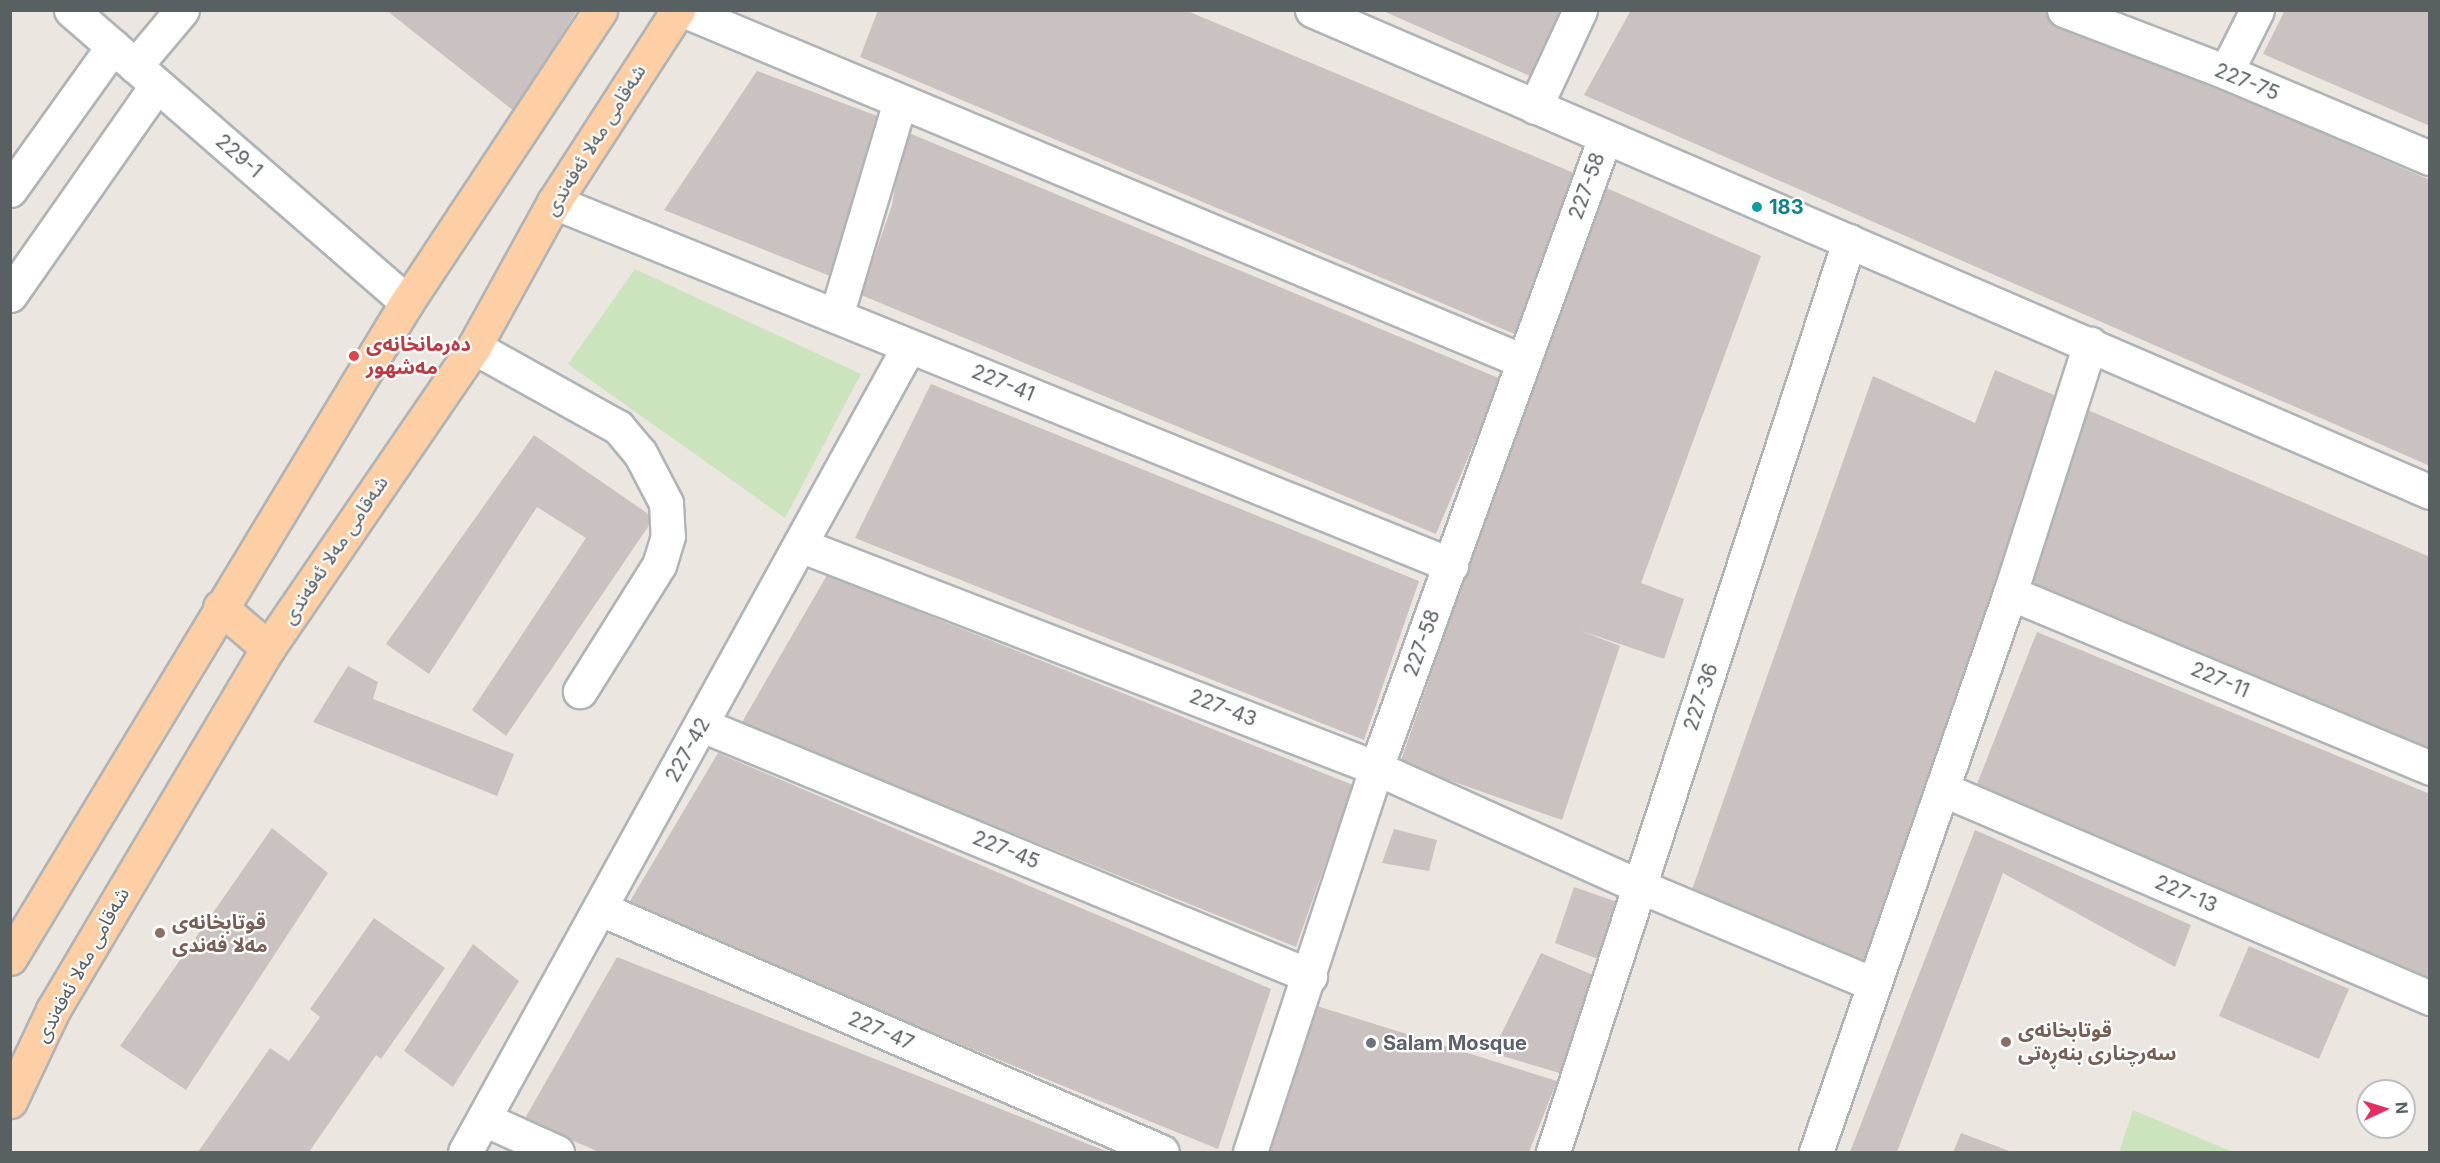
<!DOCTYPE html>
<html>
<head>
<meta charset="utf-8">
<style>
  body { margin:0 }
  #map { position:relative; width:2440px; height:1163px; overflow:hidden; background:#ece6e1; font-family:Inter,"Noto Sans Arabic",sans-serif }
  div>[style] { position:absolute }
  .green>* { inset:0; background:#cbe4bd }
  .building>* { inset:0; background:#c9c2c0 }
  .roads { filter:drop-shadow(2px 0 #afb4b7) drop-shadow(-2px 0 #afb4b7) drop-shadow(0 2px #afb4b7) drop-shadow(0 -2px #afb4b7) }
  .minor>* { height:33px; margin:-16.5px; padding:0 16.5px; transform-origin:16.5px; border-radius:16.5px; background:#fff }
  .major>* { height:33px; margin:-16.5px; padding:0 16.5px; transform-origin:16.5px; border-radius:16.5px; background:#fecfa4 }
  .dots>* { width:16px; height:16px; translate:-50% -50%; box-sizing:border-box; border:3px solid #fff; border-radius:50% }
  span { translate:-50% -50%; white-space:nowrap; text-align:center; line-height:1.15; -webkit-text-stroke:4.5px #fff; paint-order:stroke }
  .street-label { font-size:20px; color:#596062 }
  .culture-label { font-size:20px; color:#0d838f; font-weight:700 }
  .left { translate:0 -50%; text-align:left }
  .health-label { font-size:20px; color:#be3a42; font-weight:700 }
  .education-label { font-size:20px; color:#785e54; font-weight:700 }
  .worship-label { font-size:20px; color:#5b616d; font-weight:700 }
  .frame { position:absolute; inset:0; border:12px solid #596062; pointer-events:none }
  .north { position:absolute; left:2356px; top:1079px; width:60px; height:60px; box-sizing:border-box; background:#fff; border:2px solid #bdbfc0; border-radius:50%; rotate:86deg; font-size:16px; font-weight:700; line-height:24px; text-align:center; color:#596062 }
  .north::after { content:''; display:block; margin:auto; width:21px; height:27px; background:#e72c62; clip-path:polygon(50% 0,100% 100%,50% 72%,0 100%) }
</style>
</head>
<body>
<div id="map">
  <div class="green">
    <i style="clip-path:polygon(635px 269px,861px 374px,785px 518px,568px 364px)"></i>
    <i style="clip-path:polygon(2133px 1110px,2233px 1152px,2119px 1152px)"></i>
  </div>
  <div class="building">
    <i style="clip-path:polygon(386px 10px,577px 10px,515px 112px)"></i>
    <i style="clip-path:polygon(878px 10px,1185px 10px,1581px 176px,1517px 335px,860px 57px)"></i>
    <i style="clip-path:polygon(1381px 10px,1564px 10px,1532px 77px)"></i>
    <i style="clip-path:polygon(1631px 10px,2040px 10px,2430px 180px,2430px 466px,1584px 95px)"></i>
    <i style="clip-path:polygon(2285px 10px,2430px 10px,2430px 126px,2263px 54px)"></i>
    <i style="clip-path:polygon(757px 71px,880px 117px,835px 278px,664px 210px)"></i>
    <i style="clip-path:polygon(904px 131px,1501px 379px,1436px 534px,861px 295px,892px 205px)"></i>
    <i style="clip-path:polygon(1602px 186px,1761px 256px,1641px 583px,1684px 599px,1664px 659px,1579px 630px,1620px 646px,1562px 820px,1400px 763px)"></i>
    <i style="clip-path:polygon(1995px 370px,2066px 400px,1867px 965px,1689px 898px,1873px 376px,1975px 423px)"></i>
    <i style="clip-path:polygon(931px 384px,1419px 581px,1364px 740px,855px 538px)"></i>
    <i style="clip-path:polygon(2088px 410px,2430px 557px,2430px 753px,2017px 589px)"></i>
    <i style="clip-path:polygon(534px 435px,654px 518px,506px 736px,472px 710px,586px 538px,537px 507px,429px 674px,386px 644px)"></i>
    <i style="clip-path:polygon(827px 575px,1353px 785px,1296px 947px,741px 724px)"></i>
    <i style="clip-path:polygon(2037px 632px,2430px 794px,2430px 981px,1975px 789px)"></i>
    <i style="clip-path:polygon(348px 666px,378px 682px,373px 699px,514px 754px,497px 796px,313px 722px)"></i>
    <i style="clip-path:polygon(718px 753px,1271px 989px,1218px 1149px,626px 908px)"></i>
    <i style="clip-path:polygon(272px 828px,328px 873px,186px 1090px,120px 1046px)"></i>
    <i style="clip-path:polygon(1394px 829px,1437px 840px,1429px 871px,1382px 863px)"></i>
    <i style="clip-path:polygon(1975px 830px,2191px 925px,2175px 967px,2003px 873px,1897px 1152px,1850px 1152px)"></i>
    <i style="clip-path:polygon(1574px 887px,1620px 903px,1601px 960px,1555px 943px)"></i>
    <i style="clip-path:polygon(374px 918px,445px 968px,381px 1059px,376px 1055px,309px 1152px,198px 1152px,270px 1048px,289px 1061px,320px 1017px,310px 1009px)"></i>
    <i style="clip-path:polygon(473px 944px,519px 981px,453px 1087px,404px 1051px)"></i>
    <i style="clip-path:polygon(2249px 946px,2349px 989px,2319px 1059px,2219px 1016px)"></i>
    <i style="clip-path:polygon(1541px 953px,1598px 977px,1563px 1074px,1492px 1053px)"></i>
    <i style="clip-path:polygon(617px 957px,951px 1089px,1108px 1152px,599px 1152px,524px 1120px)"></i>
    <i style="clip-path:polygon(1317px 1006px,1557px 1081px,1529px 1152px,1267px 1152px)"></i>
    <i style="clip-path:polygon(1961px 1133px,2012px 1152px,1953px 1152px)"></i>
  </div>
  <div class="roads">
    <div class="minor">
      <i style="left:71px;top:10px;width:445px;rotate:41deg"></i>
      <i style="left:683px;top:10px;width:910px;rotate:22.68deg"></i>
      <i style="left:1312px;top:10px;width:1217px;rotate:23.32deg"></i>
      <i style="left:2064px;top:10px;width:173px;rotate:20.9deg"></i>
      <i style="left:2226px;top:72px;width:221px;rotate:22.9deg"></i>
      <i style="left:135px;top:66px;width:73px;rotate:-50deg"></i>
      <i style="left:2226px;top:72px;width:69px;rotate:-63.4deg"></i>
      <i style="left:1535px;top:107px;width:107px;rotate:-65.1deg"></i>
      <i style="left:10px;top:190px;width:177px;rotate:-54.4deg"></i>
      <i style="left:554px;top:202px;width:968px;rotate:22.03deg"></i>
      <i style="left:10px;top:295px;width:256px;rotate:-55deg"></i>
      <i style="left:836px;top:316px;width:224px;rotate:-73.4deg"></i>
      <i style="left:474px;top:347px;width:165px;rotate:29.1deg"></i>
      <i style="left:618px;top:427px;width:34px;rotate:50deg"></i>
      <i style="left:640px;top:453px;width:56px;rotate:62.5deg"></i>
      <i style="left:666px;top:503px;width:33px;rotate:87deg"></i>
      <i style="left:668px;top:536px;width:30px;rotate:107deg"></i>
      <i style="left:659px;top:565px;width:149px;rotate:122.1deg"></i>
      <i style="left:800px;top:545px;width:618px;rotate:21.16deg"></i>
      <i style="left:1376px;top:768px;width:288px;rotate:24.2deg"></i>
      <i style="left:1639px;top:886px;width:254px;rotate:22.7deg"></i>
      <i style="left:2010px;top:593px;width:455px;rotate:22.6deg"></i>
      <i style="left:702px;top:725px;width:658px;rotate:22.43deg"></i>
      <i style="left:1942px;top:789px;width:531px;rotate:23.18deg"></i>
      <i style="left:601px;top:909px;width:611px;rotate:23.42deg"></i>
      <i style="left:484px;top:1119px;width:80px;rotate:24.3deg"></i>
      <i style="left:465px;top:1152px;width:920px;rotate:-61.15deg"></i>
      <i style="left:1250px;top:1152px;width:404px;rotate:-71.8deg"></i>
      <i style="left:1376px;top:768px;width:671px;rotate:-70.05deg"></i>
      <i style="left:1553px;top:1152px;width:958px;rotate:-72deg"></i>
      <i style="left:1816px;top:1152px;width:592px;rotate:-70.86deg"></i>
      <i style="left:2010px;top:593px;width:262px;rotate:-72.2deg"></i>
    </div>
    <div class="major">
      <i style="left:220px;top:607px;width:63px;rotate:40.5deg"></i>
      <i style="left:10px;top:958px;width:767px;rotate:-58.82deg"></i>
      <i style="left:407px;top:302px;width:350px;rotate:-56.5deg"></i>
      <i style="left:10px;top:1101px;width:101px;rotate:-64.7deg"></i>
      <i style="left:53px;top:1010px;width:421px;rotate:-59.3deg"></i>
      <i style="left:268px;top:648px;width:365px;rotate:-55.6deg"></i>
      <i style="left:474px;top:347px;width:166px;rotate:-61.1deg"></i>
      <i style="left:554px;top:202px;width:229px;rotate:-57.1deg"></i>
    </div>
  </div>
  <div class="dots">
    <i style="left:1757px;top:207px;background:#0f9aa8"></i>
    <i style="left:354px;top:356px;background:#e0444e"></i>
    <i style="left:160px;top:933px;background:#8d6e63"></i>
    <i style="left:2006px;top:1042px;background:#8d6e63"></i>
    <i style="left:1371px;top:1043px;background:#6b7280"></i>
  </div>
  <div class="street-label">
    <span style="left:2247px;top:82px;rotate:22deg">227-75</span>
    <span style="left:595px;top:140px;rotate:-58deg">شەقامی مەلا ئەفەندی</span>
    <span style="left:239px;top:156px;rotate:41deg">229-1</span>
    <span style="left:1587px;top:186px;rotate:-70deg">227-58</span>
    <span style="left:1003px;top:383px;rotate:22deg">227-41</span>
    <span style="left:335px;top:550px;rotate:-56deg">شەقامی مەلا ئەفەندی</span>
    <span style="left:1422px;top:643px;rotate:-70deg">227-58</span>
    <span style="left:2220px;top:680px;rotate:23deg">227-11</span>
    <span style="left:1701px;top:697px;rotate:-72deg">227-36</span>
    <span style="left:1223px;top:708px;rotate:21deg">227-43</span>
    <span style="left:688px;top:750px;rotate:-61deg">227-42</span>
    <span style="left:1006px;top:850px;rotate:22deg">227-45</span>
    <span style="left:2186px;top:894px;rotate:23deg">227-13</span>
    <span style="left:82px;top:965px;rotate:-61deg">شەقامی مەلا ئەفەندی</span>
    <span style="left:881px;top:1031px;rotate:23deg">227-47</span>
  </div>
  <div class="culture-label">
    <span class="left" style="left:1769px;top:207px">183</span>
  </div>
  <div class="health-label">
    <span class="left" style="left:366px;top:356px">دەرمانخانەی<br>مەشهور</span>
  </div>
  <div class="education-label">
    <span class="left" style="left:172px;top:934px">قوتابخانەی<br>مەلا فەندی</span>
    <span class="left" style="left:2018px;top:1042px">قوتابخانەی<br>سەرچناری بنەڕەتی</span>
  </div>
  <div class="worship-label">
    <span class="left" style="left:1383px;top:1043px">Salam Mosque</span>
  </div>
  <div class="frame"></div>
  <div class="north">N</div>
</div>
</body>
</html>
